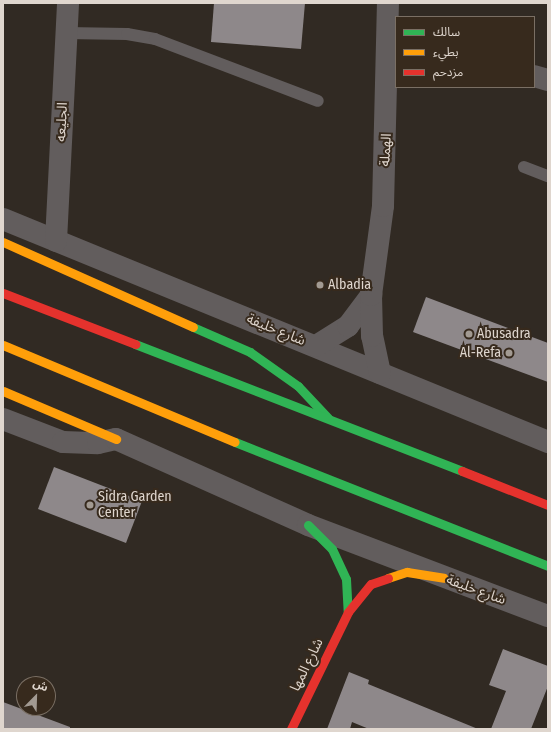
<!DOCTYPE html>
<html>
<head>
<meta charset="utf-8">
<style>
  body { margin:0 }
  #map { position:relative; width:551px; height:732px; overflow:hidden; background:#312a23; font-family:"Fira Sans Condensed","Noto Sans Arabic",sans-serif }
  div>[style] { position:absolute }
  .building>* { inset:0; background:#8e888a }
  .lane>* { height:12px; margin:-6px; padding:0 6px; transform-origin:6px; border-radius:6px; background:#625d5d }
  .street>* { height:22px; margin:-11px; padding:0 11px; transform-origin:11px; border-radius:11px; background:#625d5d }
  .fast>* { height:9px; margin:-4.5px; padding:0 4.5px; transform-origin:4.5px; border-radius:4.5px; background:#30b455 }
  .slow>* { height:9px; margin:-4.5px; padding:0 4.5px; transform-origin:4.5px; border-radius:4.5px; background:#ff9f0a }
  .jam>* { height:9px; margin:-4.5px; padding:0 4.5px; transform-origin:4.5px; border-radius:4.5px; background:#e5322d }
  .dots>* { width:11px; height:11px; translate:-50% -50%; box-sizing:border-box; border:2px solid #372a1d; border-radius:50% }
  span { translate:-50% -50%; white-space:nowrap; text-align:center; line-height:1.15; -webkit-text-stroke:4px #372a1d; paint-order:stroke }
  .street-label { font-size:14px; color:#dfd6ce }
  .poi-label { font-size:14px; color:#dfd6ce }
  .left { translate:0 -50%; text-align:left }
  .right { translate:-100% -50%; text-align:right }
  .frame { position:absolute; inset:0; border:4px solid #dfd6ce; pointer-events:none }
  .legend { position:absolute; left:395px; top:16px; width:140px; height:72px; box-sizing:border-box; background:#372a1d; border:1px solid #7a6f64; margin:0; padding:5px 7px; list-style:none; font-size:12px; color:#dfd6ce }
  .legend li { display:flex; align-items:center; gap:8px; height:20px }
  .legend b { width:20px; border:1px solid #7a6f64 }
  .north { position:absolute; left:16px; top:676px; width:40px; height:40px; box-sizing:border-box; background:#372a1d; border:1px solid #7a6f64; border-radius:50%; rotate:23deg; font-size:11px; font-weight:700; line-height:16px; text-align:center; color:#dfd6ce }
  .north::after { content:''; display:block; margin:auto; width:14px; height:18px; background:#a29a92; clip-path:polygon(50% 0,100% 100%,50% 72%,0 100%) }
</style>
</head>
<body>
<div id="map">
  <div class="building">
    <i style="clip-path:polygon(214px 3px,305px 3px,301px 49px,211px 42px)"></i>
    <i style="clip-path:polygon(426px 297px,548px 343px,548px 382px,413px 332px)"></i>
    <i style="clip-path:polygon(54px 467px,142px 501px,126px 543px,38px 509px)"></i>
    <i style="clip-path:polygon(503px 649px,548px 666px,548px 686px,531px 729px,491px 729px,506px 691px,489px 685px)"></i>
    <i style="clip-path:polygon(349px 672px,369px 680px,368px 684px,478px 729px,369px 729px,352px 722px,350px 729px,327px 729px)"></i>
    <i style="clip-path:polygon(3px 702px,70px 727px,70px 729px,3px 729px)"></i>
  </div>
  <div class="lane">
    <i style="left:66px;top:33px;width:61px;rotate:0.9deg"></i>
    <i style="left:127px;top:34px;width:28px;rotate:10deg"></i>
    <i style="left:155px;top:39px;width:174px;rotate:20.8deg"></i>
    <i style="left:524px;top:167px;width:26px;rotate:21deg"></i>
  </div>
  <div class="street">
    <i style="left:534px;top:76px;width:15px;rotate:16deg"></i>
    <i style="left:3px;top:219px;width:589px;rotate:22.25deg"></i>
    <i style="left:56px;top:241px;width:238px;rotate:-87.1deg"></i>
    <i style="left:316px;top:346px;width:38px;rotate:-32deg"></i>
    <i style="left:348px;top:326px;width:39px;rotate:-53deg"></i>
    <i style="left:380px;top:373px;width:38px;rotate:-102deg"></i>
    <i style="left:372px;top:336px;width:41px;rotate:-91.4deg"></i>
    <i style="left:371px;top:295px;width:90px;rotate:-82.3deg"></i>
    <i style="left:383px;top:206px;width:203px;rotate:-88.6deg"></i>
    <i style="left:3px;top:419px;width:64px;rotate:21deg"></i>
    <i style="left:63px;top:442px;width:35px;rotate:2deg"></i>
    <i style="left:98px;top:443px;width:18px;rotate:-13deg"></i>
    <i style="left:116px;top:439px;width:210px;rotate:24.1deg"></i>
    <i style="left:308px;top:525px;width:257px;rotate:20.8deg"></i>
  </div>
  <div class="fast">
    <i style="left:193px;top:327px;width:62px;rotate:23.7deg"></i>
    <i style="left:250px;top:352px;width:59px;rotate:35.3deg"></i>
    <i style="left:298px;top:386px;width:44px;rotate:46.8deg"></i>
    <i style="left:135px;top:344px;width:351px;rotate:21.2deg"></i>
    <i style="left:235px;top:442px;width:337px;rotate:21.6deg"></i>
    <i style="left:308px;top:525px;width:34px;rotate:45deg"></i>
    <i style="left:332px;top:549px;width:33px;rotate:65deg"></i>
    <i style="left:346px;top:579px;width:33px;rotate:87deg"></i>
  </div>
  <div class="slow">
    <i style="left:3px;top:242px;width:208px;rotate:24.1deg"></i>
    <i style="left:3px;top:345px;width:251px;rotate:22.7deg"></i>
    <i style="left:3px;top:391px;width:123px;rotate:23deg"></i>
    <i style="left:388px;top:578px;width:20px;rotate:-18deg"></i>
    <i style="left:407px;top:572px;width:37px;rotate:9deg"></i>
  </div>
  <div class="jam">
    <i style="left:3px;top:293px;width:142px;rotate:21.1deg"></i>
    <i style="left:462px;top:471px;width:92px;rotate:21.6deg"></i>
    <i style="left:291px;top:729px;width:130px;rotate:-64deg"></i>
    <i style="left:348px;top:612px;width:36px;rotate:-51deg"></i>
    <i style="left:371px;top:584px;width:18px;rotate:-19deg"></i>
  </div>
  <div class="dots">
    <i style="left:320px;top:285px;background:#a29a92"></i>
    <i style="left:469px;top:334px;background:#a29a92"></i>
    <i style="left:509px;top:353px;background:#a29a92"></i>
    <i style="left:90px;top:505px;background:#a29a92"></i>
  </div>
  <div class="street-label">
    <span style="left:62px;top:122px;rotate:-87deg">الجليعه</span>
    <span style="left:386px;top:150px;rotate:-87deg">الهملة</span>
    <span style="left:276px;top:330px;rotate:22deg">شارع خليفة</span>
    <span style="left:476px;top:590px;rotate:20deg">شارع خليفة</span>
    <span style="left:307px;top:665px;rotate:-64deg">شارع المها</span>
  </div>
  <div class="poi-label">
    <span class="left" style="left:328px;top:285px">Albadia</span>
    <span class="left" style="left:477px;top:334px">Abusadra</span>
    <span class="right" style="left:501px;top:353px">Al-Refa</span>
    <span class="left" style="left:98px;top:505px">Sidra Garden<br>Center</span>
  </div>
  <div class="frame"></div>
  <ul class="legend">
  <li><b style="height:5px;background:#30b455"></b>سالك</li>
  <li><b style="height:5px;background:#ff9f0a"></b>بطيء</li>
  <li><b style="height:5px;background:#e5322d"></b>مزدحم</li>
  </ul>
  <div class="north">ش</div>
</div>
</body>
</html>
